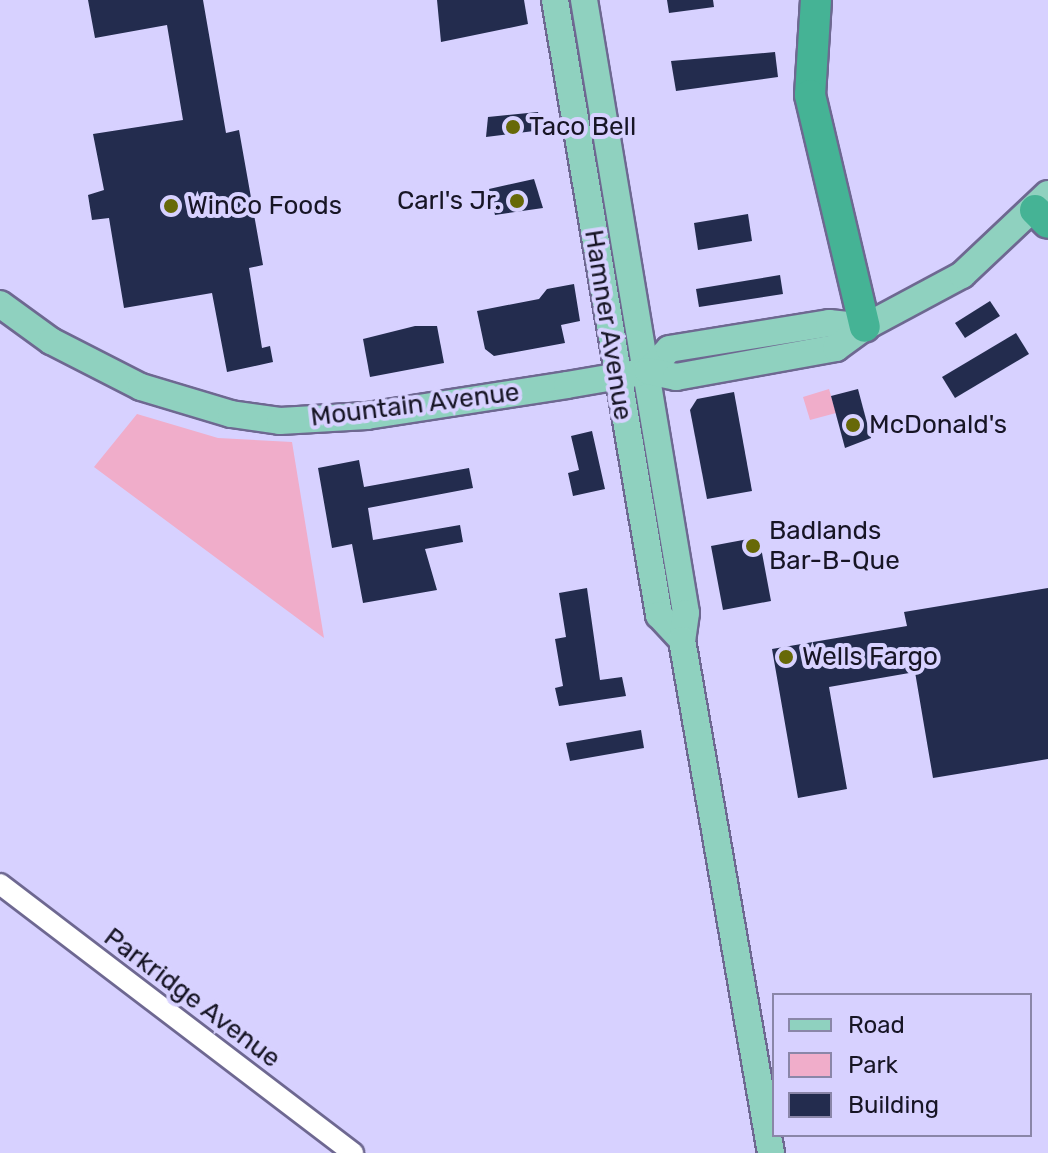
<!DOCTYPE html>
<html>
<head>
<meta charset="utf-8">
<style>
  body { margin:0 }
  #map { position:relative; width:1048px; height:1153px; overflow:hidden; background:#d7d1ff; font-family:Rubik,sans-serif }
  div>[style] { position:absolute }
  .green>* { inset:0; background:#f0adca }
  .building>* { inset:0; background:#232c4e }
  .roads { filter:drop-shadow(2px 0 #6e6891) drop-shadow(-2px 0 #6e6891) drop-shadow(0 2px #6e6891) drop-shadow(0 -2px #6e6891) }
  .minor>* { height:20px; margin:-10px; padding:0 10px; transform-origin:10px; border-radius:10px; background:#fff }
  .major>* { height:26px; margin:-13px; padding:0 13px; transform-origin:13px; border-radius:13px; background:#8fd1bf }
  .highway>* { height:30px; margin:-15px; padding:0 15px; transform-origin:15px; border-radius:15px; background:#45b395 }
  .dots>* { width:22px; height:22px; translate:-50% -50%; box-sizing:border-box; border:4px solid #d7d1ff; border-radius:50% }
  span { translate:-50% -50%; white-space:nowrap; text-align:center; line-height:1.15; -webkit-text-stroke:8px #d7d1ff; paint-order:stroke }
  .poi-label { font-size:26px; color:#171525 }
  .left { translate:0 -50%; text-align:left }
  .right { translate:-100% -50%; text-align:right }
  .street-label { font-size:26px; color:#171525 }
  .legend { position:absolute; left:772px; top:993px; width:260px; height:144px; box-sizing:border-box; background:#d7d1ff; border:2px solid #8a86a8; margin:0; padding:10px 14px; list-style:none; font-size:24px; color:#171525 }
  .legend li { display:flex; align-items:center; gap:16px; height:40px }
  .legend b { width:40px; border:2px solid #8a86a8 }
</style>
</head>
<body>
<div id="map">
  <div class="green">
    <i style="clip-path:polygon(829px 389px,836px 413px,810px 420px,803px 397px)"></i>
    <i style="clip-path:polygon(137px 414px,218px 438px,292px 442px,324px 638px,94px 467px)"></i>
  </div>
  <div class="building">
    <i style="clip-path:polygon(88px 0,203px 0,226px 133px,239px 130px,263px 265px,249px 268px,262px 348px,270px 346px,273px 362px,227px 372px,212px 293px,124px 308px,109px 218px,92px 220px,88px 195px,104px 190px,93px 134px,183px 120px,167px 25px,95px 38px)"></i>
    <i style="clip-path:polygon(437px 0,524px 0,528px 24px,441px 42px)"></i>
    <i style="clip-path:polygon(667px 0,713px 0,714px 7px,669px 13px)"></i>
    <i style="clip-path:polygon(775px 52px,778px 77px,676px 91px,671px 61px)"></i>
    <i style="clip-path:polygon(538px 112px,542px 130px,486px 137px,488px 117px)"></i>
    <i style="clip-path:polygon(534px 179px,543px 208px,495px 215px,489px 189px)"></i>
    <i style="clip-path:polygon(748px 214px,752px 241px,698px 250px,694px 223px)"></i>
    <i style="clip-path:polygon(780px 275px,783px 294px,699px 307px,696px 289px)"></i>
    <i style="clip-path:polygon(574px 284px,580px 321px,561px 325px,565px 343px,494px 356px,485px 349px,477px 311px,539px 299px,547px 289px)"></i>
    <i style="clip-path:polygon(990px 301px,1000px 316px,965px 338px,955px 323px)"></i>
    <i style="clip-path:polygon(415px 326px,437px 326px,444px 363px,370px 377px,363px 339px)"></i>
    <i style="clip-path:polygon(1016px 333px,1029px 354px,955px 398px,942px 377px)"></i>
    <i style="clip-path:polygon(858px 389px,871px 438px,845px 448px,831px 396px)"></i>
    <i style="clip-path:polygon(734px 392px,752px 491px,707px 499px,690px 410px,697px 399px)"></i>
    <i style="clip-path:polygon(592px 431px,605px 489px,573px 496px,568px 473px,579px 470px,571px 436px)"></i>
    <i style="clip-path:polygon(359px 460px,364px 487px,469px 468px,473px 488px,368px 508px,373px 540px,460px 525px,463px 542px,425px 549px,437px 590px,363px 603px,352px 544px,332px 548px,318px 468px)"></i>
    <i style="clip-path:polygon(759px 537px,771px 601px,723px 610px,711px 546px)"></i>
    <i style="clip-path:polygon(587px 588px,600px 680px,622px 677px,626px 696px,559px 706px,555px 688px,563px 686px,555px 639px,566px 637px,559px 593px)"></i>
    <i style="clip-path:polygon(1048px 588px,1048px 759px,933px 778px,915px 672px,829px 687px,847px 789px,798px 798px,772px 649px,907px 626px,904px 612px)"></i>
    <i style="clip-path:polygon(641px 730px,644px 748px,570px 761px,566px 743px)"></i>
  </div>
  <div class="roads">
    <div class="minor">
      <i style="left:0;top:884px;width:444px;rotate:37.3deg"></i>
    </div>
    <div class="major">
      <i style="left:555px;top:0;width:624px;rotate:80.4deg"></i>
      <i style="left:659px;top:615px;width:34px;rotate:47deg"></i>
      <i style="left:584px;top:0;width:621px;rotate:80.55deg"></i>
      <i style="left:686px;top:613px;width:27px;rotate:98deg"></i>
      <i style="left:682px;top:640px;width:521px;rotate:80.16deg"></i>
      <i style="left:0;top:304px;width:63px;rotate:36deg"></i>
      <i style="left:51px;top:341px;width:101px;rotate:27.1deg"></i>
      <i style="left:141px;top:387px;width:94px;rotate:16.7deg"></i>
      <i style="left:231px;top:414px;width:49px;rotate:8.1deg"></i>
      <i style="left:280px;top:421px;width:87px;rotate:-3.3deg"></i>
      <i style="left:367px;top:416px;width:202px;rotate:-8.8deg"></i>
      <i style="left:567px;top:385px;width:82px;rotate:-9.8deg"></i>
      <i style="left:648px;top:371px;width:30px;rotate:-46deg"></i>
      <i style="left:669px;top:349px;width:162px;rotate:-9.2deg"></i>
      <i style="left:829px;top:323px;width:36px;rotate:6deg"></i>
      <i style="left:648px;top:371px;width:29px;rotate:12deg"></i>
      <i style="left:676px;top:377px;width:163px;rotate:-10.3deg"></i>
      <i style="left:836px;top:348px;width:36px;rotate:-36deg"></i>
      <i style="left:865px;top:327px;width:110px;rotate:-28.2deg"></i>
      <i style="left:962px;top:275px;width:118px;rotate:-43.3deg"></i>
    </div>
    <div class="highway">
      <i style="left:816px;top:0;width:95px;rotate:93.6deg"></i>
      <i style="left:810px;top:95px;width:238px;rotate:76.7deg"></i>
      <i style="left:1035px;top:210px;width:18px;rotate:45deg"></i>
    </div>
  </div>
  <div class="dots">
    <i style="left:513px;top:127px;background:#676908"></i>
    <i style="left:517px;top:201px;background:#676908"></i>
    <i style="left:171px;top:206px;background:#676908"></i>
    <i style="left:853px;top:425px;background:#676908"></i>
    <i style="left:753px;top:546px;background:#676908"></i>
    <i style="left:786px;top:657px;background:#676908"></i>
  </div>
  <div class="poi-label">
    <span class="left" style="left:529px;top:127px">Taco Bell</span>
    <span class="right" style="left:501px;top:201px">Carl's Jr.</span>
    <span class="left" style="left:187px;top:206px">WinCo Foods</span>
    <span class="left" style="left:869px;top:425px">McDonald's</span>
    <span class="left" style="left:769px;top:546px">Badlands<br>Bar-B-Que</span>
    <span class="left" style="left:802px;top:657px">Wells Fargo</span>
  </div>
  <div class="street-label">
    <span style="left:608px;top:325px;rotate:81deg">Hamner Avenue</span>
    <span style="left:415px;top:405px;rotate:-7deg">Mountain Avenue</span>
    <span style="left:192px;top:998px;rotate:37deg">Parkridge Avenue</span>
  </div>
  <ul class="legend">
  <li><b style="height:10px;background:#8fd1bf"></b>Road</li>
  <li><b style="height:22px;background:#f0adca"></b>Park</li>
  <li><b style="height:22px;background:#232c4e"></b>Building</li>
  </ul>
</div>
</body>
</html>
